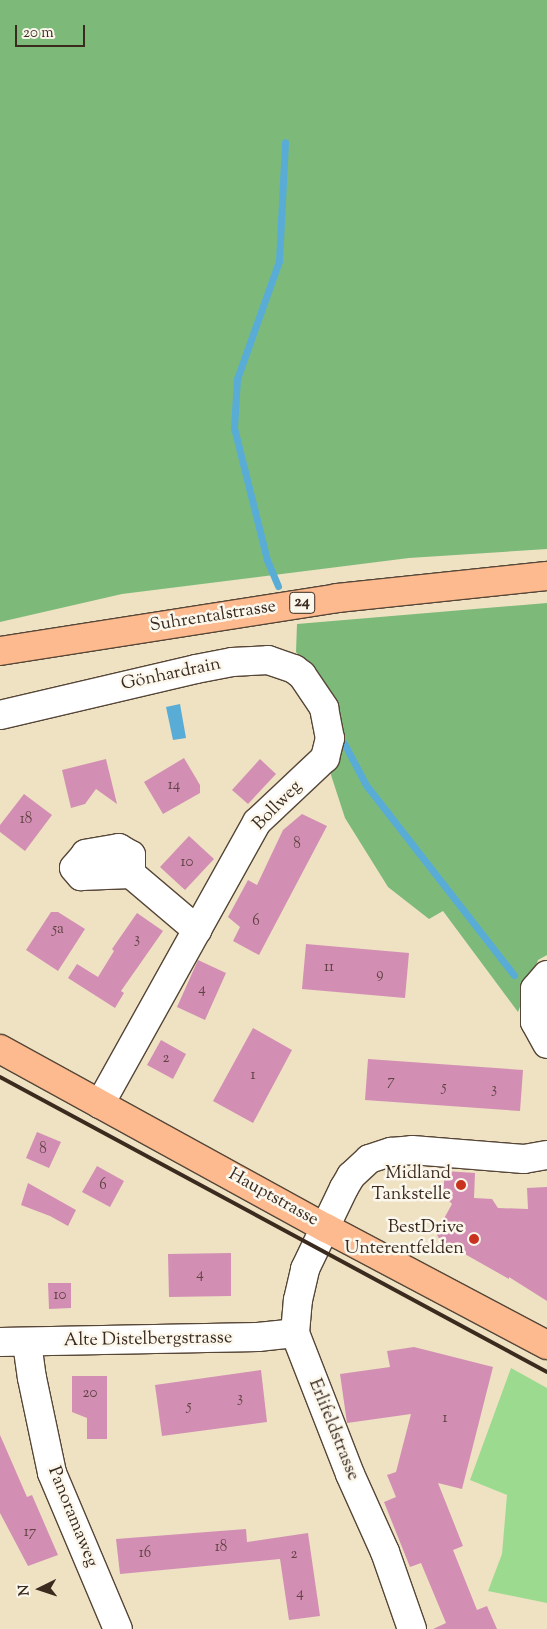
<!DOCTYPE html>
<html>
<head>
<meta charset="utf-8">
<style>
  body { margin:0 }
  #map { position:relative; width:547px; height:1629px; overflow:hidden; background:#eee2c3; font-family:"Sorts Mill Goudy",serif }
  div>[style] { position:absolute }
  .green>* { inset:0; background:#9cda8f }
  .forest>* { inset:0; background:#7dba7a }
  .water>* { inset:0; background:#59acd5 }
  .stream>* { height:7px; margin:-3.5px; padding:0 3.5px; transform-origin:3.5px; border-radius:3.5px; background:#59acd5 }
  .building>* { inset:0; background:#d28fb3 }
  .roads { filter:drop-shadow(1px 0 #564637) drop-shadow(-1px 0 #564637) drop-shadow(0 1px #564637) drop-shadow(0 -1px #564637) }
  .minor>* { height:28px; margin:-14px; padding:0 14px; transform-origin:14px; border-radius:14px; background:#fff }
  .major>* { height:28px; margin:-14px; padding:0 14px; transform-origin:14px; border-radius:14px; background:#fcba8e }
  .rail>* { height:4px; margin:-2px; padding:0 2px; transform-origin:2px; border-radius:2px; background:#3b2a1e }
  .dots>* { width:14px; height:14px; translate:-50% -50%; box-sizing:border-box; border:2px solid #fbf7ec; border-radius:50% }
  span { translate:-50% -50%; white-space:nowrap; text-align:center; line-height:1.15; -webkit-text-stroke:5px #fbf7ec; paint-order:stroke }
  .number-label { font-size:15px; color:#614343 }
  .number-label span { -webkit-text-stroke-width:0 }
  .shield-label span { padding:1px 4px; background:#fbf7ec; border:1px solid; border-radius:4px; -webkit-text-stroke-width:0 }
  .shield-label { font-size:16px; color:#3b2a1e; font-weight:700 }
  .street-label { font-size:18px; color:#3b2a1e }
  .poi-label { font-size:18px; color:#3b2a1e }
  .right { translate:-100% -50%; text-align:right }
  .north { position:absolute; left:15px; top:1564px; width:50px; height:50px; -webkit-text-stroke:4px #fbf7ec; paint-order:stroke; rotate:266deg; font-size:14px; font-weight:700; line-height:20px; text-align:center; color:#3b2a1e }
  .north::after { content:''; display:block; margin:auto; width:18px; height:22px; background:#3b2a1e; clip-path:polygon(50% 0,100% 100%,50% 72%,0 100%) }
  .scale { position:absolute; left:15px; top:25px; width:70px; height:22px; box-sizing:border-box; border:2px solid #3b2a1e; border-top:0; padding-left:6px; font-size:15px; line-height:18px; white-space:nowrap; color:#3b2a1e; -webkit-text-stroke:4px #fbf7ec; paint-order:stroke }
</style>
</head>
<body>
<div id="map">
  <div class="green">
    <i style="clip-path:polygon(511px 1368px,547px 1388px,547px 1603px,488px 1591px,502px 1554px,507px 1495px,470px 1480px)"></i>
  </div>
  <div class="forest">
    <i style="clip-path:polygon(0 0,547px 0,547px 549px,409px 558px,122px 594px,0 622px)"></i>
    <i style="clip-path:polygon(547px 603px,547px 955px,538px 960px,518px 1012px,443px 911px,429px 919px,388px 887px,345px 818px,331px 775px,334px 703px,296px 652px,297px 624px)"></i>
  </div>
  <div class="water">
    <i style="clip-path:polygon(180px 704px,186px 738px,173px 740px,166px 707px)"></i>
  </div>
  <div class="stream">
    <i style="left:278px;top:586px;width:28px;rotate:-113deg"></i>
    <i style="left:267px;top:560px;width:136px;rotate:-104deg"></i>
    <i style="left:234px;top:428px;width:49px;rotate:-86.5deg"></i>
    <i style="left:237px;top:379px;width:125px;rotate:-70.4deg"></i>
    <i style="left:279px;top:261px;width:119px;rotate:-87.1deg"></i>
    <i style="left:344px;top:743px;width:47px;rotate:62.4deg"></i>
    <i style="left:366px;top:785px;width:241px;rotate:52.1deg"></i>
  </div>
  <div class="building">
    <i style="clip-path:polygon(184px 758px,200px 785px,200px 793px,163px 814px,144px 782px)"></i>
    <i style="clip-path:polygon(106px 759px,117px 804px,96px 789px,85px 804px,71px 808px,62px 770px)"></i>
    <i style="clip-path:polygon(260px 759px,276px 774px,248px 804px,232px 790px)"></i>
    <i style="clip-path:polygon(24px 794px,52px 815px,25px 851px,0 832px,0 825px)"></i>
    <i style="clip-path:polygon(302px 814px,327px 826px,259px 955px,233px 941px,240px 927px,228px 917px,248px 880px,257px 885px,283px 830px)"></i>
    <i style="clip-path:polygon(189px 836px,214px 859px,185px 890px,160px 867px)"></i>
    <i style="clip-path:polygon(51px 912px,58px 912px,85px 929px,58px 971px,26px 950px)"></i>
    <i style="clip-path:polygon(137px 913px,163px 931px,121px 991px,124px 993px,115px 1008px,68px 978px,77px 964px,98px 977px,114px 951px,112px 949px)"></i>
    <i style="clip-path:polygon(306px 944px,409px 953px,405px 998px,302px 989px)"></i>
    <i style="clip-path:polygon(198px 960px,226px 973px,205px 1020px,177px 1007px)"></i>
    <i style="clip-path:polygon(253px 1028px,292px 1050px,253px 1123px,213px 1101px)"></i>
    <i style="clip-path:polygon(161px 1040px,186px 1054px,173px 1079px,147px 1065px)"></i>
    <i style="clip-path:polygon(368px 1059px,523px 1070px,520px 1111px,365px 1100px)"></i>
    <i style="clip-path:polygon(37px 1132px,61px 1142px,49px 1168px,26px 1158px)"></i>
    <i style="clip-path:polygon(97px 1166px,124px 1181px,110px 1207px,82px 1192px)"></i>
    <i style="clip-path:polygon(445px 1171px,475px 1173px,474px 1198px,492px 1199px,498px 1208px,528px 1209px,527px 1188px,547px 1187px,547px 1301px,509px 1277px,509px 1279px,440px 1240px,436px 1233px,452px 1204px,443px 1194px)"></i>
    <i style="clip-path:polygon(28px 1183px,76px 1210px,68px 1226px,50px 1216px,21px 1205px)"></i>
    <i style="clip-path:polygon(231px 1253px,231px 1296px,169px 1297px,168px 1254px)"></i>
    <i style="clip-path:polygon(48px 1283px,71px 1283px,71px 1308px,49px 1309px)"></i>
    <i style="clip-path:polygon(414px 1347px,493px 1367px,462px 1489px,438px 1483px,463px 1546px,453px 1550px,477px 1610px,487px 1606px,497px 1629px,433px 1629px,446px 1623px,421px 1563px,410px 1567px,384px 1502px,396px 1497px,387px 1475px,396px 1472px,411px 1414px,347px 1423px,340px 1374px,390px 1367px,387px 1351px)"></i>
    <i style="clip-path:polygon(261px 1370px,267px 1422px,162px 1436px,155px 1385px)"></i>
    <i style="clip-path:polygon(72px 1376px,107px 1376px,107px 1439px,87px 1439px,87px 1418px,72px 1412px)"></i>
    <i style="clip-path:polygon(0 1435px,27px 1497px,32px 1495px,58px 1555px,28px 1566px,0 1513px)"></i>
    <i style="clip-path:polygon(246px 1529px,247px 1542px,308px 1533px,320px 1616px,289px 1620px,280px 1559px,120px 1574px,116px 1539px)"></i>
  </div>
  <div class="roads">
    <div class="minor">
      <i style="left:0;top:715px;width:201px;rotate:-13.2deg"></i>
      <i style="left:196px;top:669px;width:37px;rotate:-11deg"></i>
      <i style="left:232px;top:662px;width:36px;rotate:-3deg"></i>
      <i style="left:268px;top:660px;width:28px;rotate:19deg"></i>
      <i style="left:294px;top:669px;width:10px;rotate:37deg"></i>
      <i style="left:302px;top:675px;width:40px;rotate:56deg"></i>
      <i style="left:324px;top:708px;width:31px;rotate:79deg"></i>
      <i style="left:330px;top:738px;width:21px;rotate:104deg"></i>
      <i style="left:325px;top:758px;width:93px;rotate:136.7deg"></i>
      <i style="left:257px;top:822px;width:323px;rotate:119.1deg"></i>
      <i style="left:131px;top:874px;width:19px;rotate:-90deg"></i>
      <i style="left:131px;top:855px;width:14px;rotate:-150deg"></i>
      <i style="left:119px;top:848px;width:34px;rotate:170deg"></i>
      <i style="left:86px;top:854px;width:18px;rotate:131deg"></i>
      <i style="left:74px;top:868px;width:11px;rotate:49deg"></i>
      <i style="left:81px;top:876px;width:50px;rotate:-2.3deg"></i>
      <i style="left:131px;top:874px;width:87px;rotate:40.3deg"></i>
      <i style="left:547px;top:975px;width:18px;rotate:131deg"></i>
      <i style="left:535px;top:989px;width:33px;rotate:90deg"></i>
      <i style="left:535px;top:1022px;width:25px;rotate:61deg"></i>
      <i style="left:0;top:1342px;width:258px;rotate:-1.1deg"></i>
      <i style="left:258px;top:1337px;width:37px;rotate:-6deg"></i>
      <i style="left:27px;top:1343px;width:35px;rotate:82deg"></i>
      <i style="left:32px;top:1378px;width:97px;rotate:78.1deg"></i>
      <i style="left:52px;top:1473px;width:169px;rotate:67.1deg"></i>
      <i style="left:412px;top:1629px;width:82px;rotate:-109.3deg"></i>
      <i style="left:385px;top:1552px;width:85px;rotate:-114.2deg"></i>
      <i style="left:350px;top:1474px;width:151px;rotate:-111.3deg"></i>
      <i style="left:295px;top:1333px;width:33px;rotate:-85deg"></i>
      <i style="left:298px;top:1300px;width:32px;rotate:-77deg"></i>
      <i style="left:305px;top:1269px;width:90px;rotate:-64.3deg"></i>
      <i style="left:344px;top:1188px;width:14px;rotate:-60deg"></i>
      <i style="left:351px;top:1176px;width:25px;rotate:-43deg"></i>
      <i style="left:369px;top:1159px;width:23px;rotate:-18deg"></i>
      <i style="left:391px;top:1152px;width:21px;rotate:-5deg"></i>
      <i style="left:412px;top:1150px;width:112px;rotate:4.6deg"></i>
      <i style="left:524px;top:1159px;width:23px;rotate:-10deg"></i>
    </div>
    <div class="major">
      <i style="left:0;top:651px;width:341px;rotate:-8.9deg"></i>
      <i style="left:337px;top:598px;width:211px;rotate:-6deg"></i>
      <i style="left:0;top:1049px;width:372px;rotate:28.8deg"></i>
      <i style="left:326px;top:1228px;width:250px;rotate:27.9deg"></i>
    </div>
  </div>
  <div class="rail">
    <i style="left:0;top:1077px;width:621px;rotate:28.34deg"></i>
  </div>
  <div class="dots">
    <i style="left:461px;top:1185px;background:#c8321e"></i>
    <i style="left:474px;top:1239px;background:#c8321e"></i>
  </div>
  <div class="number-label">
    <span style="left:174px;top:786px">14</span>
    <span style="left:26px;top:820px">18</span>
    <span style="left:297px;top:845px">8</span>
    <span style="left:187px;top:863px">10</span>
    <span style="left:256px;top:922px">6</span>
    <span style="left:58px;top:930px">5a</span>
    <span style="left:137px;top:940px">3</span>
    <span style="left:329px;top:968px">11</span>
    <span style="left:380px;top:975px">9</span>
    <span style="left:202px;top:990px">4</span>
    <span style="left:166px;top:1059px">2</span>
    <span style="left:253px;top:1076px">1</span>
    <span style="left:391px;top:1082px">7</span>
    <span style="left:444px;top:1088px">5</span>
    <span style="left:494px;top:1090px">3</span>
    <span style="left:43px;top:1150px">8</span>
    <span style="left:103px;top:1186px">6</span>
    <span style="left:200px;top:1275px">4</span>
    <span style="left:60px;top:1296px">10</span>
    <span style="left:90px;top:1394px">20</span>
    <span style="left:240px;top:1399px">3</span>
    <span style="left:189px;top:1407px">5</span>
    <span style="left:445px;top:1419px">1</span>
    <span style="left:30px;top:1533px">17</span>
    <span style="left:221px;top:1548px">18</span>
    <span style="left:145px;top:1554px">16</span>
    <span style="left:294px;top:1555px">2</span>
    <span style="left:300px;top:1594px">4</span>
  </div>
  <div class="shield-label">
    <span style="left:302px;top:603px">24</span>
  </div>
  <div class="street-label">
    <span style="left:213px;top:617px;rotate:-9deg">Suhrentalstrasse</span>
    <span style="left:171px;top:675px;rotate:-12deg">Gönhardrain</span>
    <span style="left:278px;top:806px;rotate:-46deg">Bollweg</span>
    <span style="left:273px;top:1198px;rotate:29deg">Hauptstrasse</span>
    <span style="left:148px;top:1340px;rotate:-1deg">Alte Distelbergstrasse</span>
    <span style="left:333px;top:1430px;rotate:68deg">Erlifeldstrasse</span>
    <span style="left:72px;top:1517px;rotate:68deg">Panoramaweg</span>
  </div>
  <div class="poi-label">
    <span class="right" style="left:451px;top:1185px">Midland<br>Tankstelle</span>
    <span class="right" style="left:464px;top:1239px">BestDrive<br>Unterentfelden</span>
  </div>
  <div class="north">N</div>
  <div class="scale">20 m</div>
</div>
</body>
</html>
